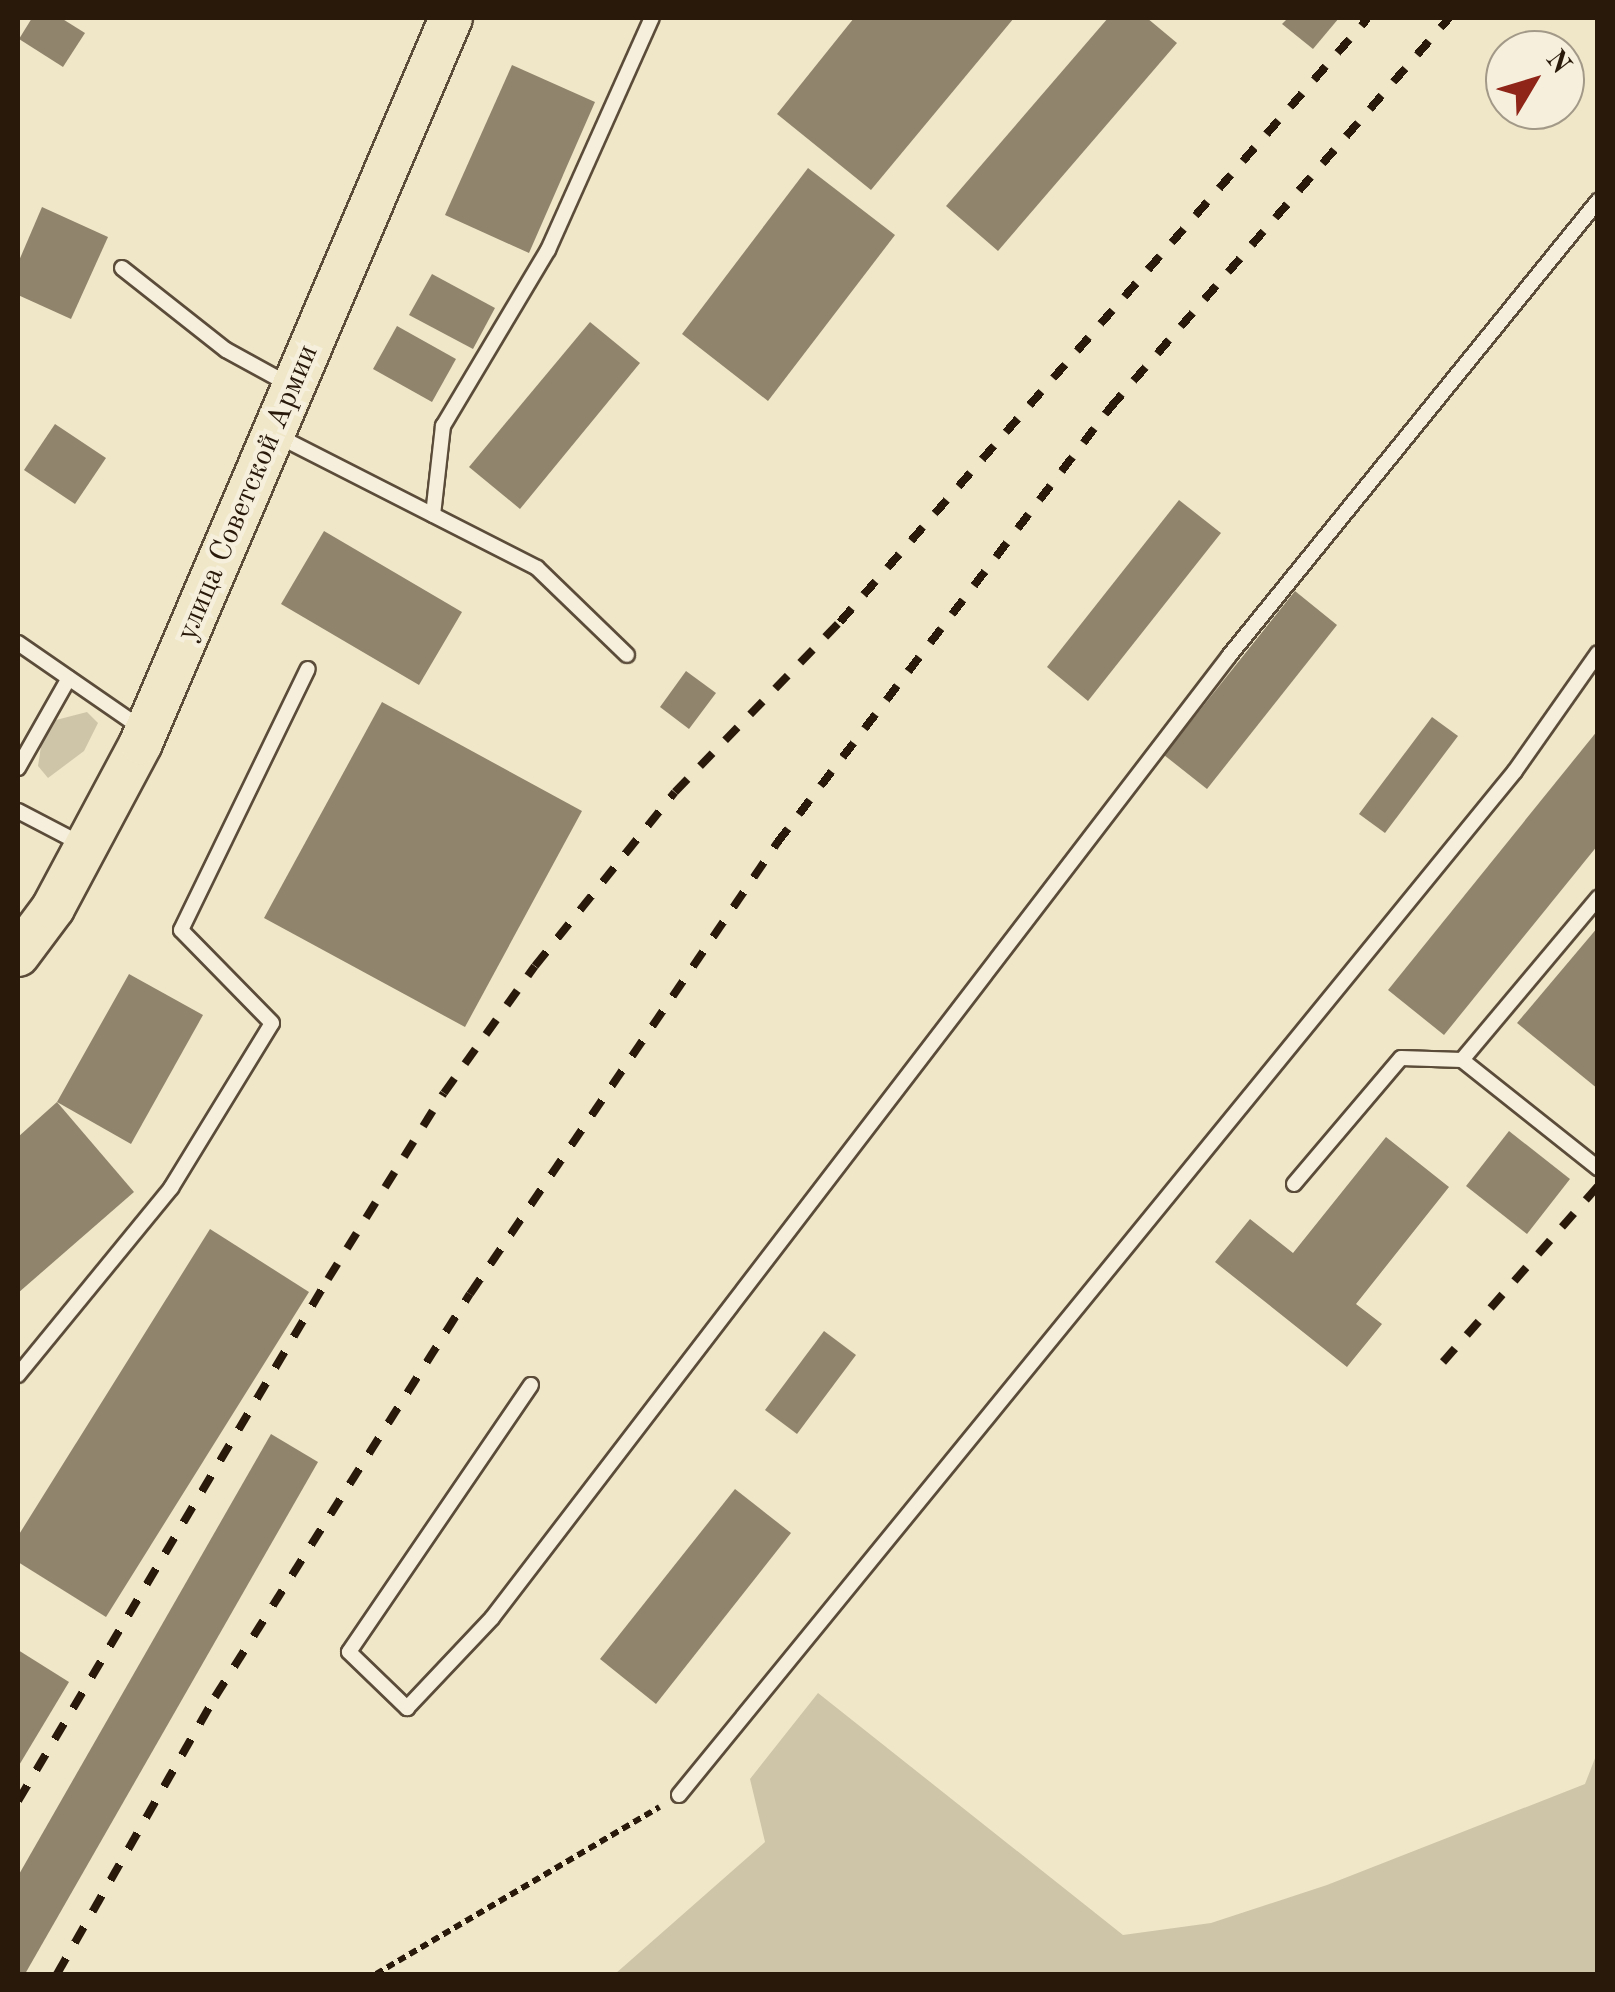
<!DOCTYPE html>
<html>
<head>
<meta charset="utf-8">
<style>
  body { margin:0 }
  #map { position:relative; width:1615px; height:1992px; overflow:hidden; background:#f0e7c8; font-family:"Old Standard TT",serif }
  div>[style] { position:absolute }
  .green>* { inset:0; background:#cec4a8 }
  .building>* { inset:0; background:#90846d }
  .path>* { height:6px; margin-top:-3px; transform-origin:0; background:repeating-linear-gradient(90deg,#29190b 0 8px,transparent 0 13px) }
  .roads { filter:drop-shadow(2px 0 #5b4c3a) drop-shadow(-2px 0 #5b4c3a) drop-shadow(0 2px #5b4c3a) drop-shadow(0 -2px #5b4c3a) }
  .service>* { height:14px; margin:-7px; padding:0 7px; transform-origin:7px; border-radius:7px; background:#f5efdb }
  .primary>* { height:42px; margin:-21px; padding:0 21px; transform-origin:21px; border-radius:21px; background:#f0e7c8 }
  .rail>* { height:8px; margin-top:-4px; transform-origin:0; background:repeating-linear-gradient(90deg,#29190b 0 18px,transparent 0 36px) }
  span { translate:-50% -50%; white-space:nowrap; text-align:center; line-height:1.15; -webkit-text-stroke:9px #f5efdb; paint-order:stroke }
  .street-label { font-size:30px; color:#29190b }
  .frame { position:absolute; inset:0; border:20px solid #29190b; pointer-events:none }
  .north { position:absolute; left:1485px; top:30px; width:100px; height:100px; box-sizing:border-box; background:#f5efdb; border:2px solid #a39988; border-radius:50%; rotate:52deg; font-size:28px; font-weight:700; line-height:40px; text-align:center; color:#29190b }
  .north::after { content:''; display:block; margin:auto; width:35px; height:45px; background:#8f2418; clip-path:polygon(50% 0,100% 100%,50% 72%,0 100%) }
</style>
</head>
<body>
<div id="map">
  <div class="green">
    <i style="clip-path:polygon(87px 712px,98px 723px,84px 751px,48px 778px,38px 766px,42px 740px,56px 720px)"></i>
    <i style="clip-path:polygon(818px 1693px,1123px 1935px,1211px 1923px,1327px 1885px,1585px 1784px,1597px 1753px,1597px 1974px,615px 1974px,765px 1842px,750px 1779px)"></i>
  </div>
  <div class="building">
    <i style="clip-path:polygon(32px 18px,61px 18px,85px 33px,63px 67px,19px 39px)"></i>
    <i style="clip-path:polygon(854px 18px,1014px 18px,871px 190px,777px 114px)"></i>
    <i style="clip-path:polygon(1108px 18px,1147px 18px,1177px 43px,998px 251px,946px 206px)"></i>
    <i style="clip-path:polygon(1288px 18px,1339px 18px,1313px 49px,1282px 24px)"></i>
    <i style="clip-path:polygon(512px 65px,595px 102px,529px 253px,445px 215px)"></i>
    <i style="clip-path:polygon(808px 168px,895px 235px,768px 401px,682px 334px)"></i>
    <i style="clip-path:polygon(42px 207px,108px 237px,71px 319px,18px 295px,18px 263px)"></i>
    <i style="clip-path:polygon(432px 274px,495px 308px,473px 349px,409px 315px)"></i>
    <i style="clip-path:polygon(590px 322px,640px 363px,520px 509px,469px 467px)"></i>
    <i style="clip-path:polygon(397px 326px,456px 359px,432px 402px,373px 369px)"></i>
    <i style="clip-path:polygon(55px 424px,106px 458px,75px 504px,24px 470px)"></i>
    <i style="clip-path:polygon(1179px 500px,1221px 533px,1088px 701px,1047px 667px)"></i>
    <i style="clip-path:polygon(324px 531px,462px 612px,419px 685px,281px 604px)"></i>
    <i style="clip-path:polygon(1295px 591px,1337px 625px,1207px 789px,1164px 755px)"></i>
    <i style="clip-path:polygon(686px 671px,716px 693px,689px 729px,660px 707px)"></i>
    <i style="clip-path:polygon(382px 702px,582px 811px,465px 1027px,264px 918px)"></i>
    <i style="clip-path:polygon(1432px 717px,1458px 736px,1385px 833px,1359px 814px)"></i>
    <i style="clip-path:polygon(1598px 730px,1598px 845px,1444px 1035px,1388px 990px)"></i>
    <i style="clip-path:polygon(1598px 927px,1598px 1089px,1517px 1023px)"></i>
    <i style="clip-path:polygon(129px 974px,203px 1015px,131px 1144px,57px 1102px)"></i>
    <i style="clip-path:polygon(57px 1102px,134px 1192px,18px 1293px,18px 1137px)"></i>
    <i style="clip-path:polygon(1509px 1131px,1570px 1179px,1527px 1234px,1466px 1186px)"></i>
    <i style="clip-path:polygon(1386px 1137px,1449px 1187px,1356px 1304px,1382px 1324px,1347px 1367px,1215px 1262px,1250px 1219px,1293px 1253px)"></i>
    <i style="clip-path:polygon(210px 1229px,309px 1292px,106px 1617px,18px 1562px,18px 1536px)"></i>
    <i style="clip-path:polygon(824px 1331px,856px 1355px,797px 1434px,765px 1410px)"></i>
    <i style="clip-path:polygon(271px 1434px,318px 1462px,25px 1974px,18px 1974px,18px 1876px)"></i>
    <i style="clip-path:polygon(735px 1489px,791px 1533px,656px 1704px,600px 1659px)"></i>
    <i style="clip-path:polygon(18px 1650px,69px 1682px,18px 1767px)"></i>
  </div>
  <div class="path">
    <i style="left:376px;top:1974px;width:329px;rotate:-30.5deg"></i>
  </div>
  <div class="roads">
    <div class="service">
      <i style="left:122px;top:268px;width:132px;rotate:38.3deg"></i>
      <i style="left:226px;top:350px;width:71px;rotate:28.7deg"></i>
      <i style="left:278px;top:436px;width:291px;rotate:27deg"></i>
      <i style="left:537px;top:568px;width:125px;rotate:44deg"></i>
      <i style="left:433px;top:515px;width:90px;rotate:-83.6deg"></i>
      <i style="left:443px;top:426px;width:205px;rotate:-59.2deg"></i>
      <i style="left:548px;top:250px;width:254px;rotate:-65.9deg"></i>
      <i style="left:18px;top:643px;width:150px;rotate:34.6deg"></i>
      <i style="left:18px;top:768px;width:103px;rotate:-60.5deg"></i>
      <i style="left:18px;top:811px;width:73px;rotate:27.6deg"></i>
      <i style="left:1462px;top:1060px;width:174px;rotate:38.5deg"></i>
      <i style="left:1294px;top:1184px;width:165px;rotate:-49.7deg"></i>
      <i style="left:1401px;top:1058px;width:61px;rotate:1.9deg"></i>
      <i style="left:1462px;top:1060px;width:212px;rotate:-50deg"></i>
      <i style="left:18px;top:1375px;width:242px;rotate:-50.7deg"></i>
      <i style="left:171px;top:1188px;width:193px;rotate:-58.5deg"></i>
      <i style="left:272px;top:1023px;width:130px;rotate:-134.4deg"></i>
      <i style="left:181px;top:930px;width:290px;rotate:-64.1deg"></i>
      <i style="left:531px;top:1385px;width:323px;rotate:124.3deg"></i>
      <i style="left:349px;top:1652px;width:81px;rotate:44deg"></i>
      <i style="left:407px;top:1708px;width:124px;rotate:-46.6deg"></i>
      <i style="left:492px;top:1618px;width:1212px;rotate:-52.54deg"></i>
      <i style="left:1229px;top:656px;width:586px;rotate:-50.96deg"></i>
      <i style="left:679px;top:1795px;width:1322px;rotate:-50.77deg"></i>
      <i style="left:1515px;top:771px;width:144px;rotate:-54.9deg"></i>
    </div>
    <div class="primary">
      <i style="left:18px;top:955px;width:59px;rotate:-53.3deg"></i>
      <i style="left:53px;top:908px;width:187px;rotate:-61.9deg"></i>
      <i style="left:141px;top:743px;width:788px;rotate:-66.85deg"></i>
    </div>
  </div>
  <div class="rail">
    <i style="left:1443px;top:1362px;width:235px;rotate:-48.6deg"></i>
    <i style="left:18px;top:1801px;width:607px;rotate:-59.3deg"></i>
    <i style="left:328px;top:1279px;width:219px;rotate:-58.1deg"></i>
    <i style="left:444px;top:1093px;width:156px;rotate:-54.4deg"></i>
    <i style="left:535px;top:966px;width:223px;rotate:-51.2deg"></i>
    <i style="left:675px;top:792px;width:237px;rotate:-45.9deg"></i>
    <i style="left:840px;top:622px;width:802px;rotate:-48.84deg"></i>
    <i style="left:57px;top:1974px;width:319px;rotate:-60.3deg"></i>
    <i style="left:215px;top:1697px;width:477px;rotate:-57.7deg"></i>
    <i style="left:470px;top:1294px;width:546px;rotate:-55.76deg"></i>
    <i style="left:777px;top:843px;width:548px;rotate:-52.57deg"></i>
    <i style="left:1110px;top:408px;width:517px;rotate:-49deg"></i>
  </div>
  <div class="street-label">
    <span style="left:248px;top:493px;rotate:-67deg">улица Советской Армии</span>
  </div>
  <div class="frame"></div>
  <div class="north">N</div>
</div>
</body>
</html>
